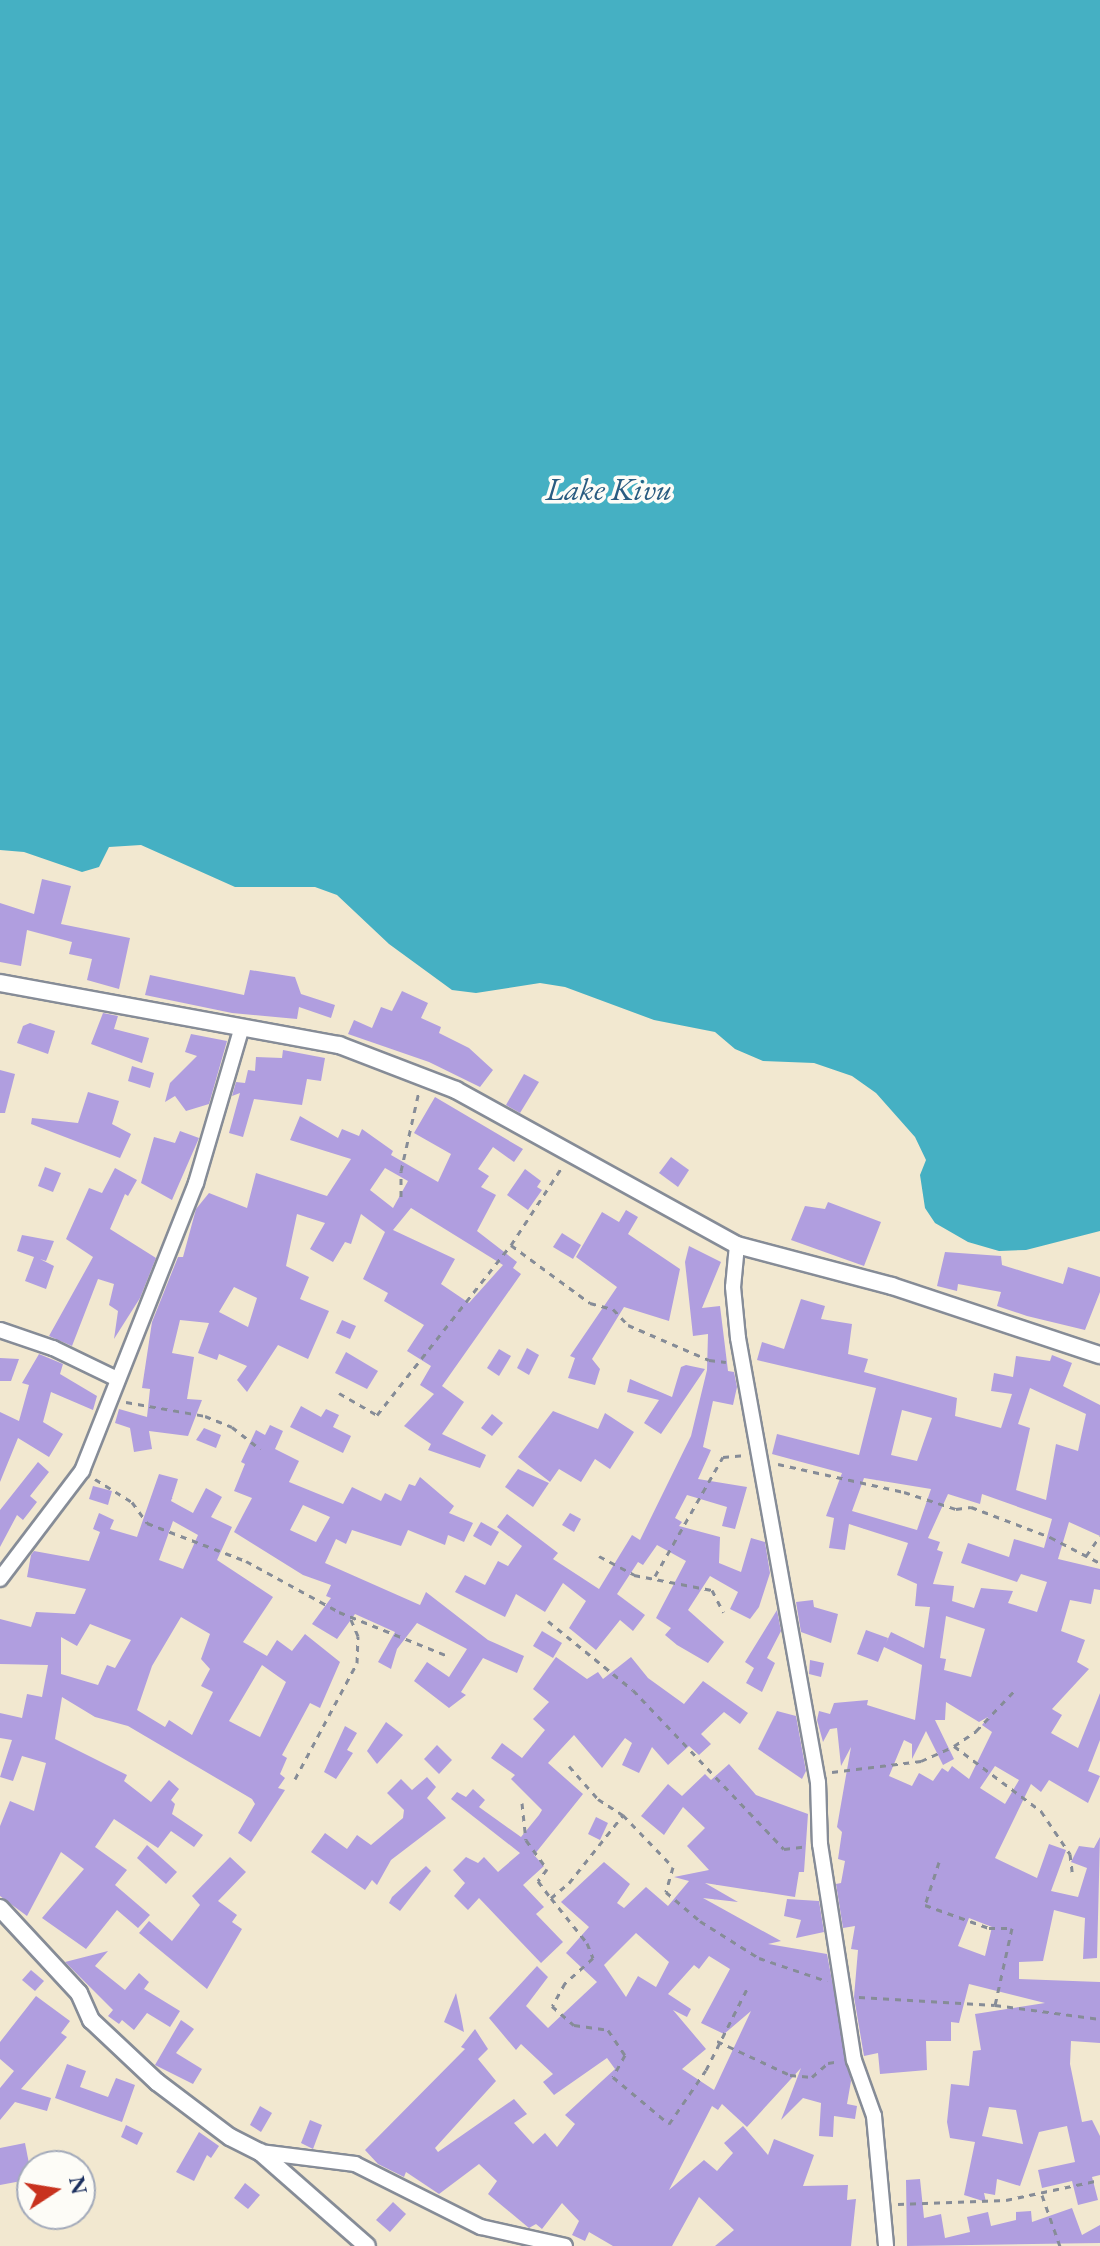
<!DOCTYPE html>
<html>
<head>
<meta charset="utf-8">
<style>
  body { margin:0 }
  #map { position:relative; width:1100px; height:2246px; overflow:hidden; background:#f2e8d0; font-family:"EB Garamond",serif }
  div>[style] { position:absolute }
  .water>* { inset:0; background:#45b0c3 }
  .building>* { inset:0; background:#b09edf }
  .path>* { height:3px; margin-top:-1.5px; transform-origin:0; background:repeating-linear-gradient(90deg,#868c97 0 6px,transparent 0 12px) }
  .roads { filter:drop-shadow(2px 0 #868c97) drop-shadow(-2px 0 #868c97) drop-shadow(0 2px #868c97) drop-shadow(0 -2px #868c97) }
  .minor>* { height:14px; margin:-7px; padding:0 7px; transform-origin:7px; border-radius:7px; background:#fff }
  .tertiary>* { height:16px; margin:-8px; padding:0 8px; transform-origin:8px; border-radius:8px; background:#fff }
  span { translate:-50% -50%; white-space:nowrap; text-align:center; line-height:1.15; -webkit-text-stroke:7px #fdfcf7; paint-order:stroke }
  .water-label { font-size:32px; color:#2a5c81; font-style:italic }
  .north { position:absolute; left:16px; top:2150px; width:80px; height:80px; box-sizing:border-box; background:#fdfcf7; border:2px solid #a3aaba; border-radius:50%; rotate:78deg; font-size:22px; font-weight:700; line-height:32px; text-align:center; color:#1b2f5e }
  .north::after { content:''; display:block; margin:auto; width:28px; height:36px; background:#c8321e; clip-path:polygon(50% 0,100% 100%,50% 72%,0 100%) }
</style>
</head>
<body>
<div id="map">
  <div class="water">
    <i style="clip-path:polygon(0 0,1100px 0,1100px 1231px,1026px 1250px,999px 1251px,968px 1242px,935px 1223px,925px 1208px,920px 1175px,926px 1160px,915px 1137px,876px 1093px,852px 1076px,814px 1063px,763px 1061px,735px 1049px,715px 1032px,654px 1020px,565px 987px,540px 983px,476px 993px,452px 990px,389px 944px,337px 895px,315px 887px,235px 887px,141px 845px,109px 847px,99px 867px,82px 872px,24px 852px,0 850px)"></i>
  </div>
  <div class="building">
    <i style="clip-path:polygon(42px 879px,71px 886px,61px 924px,130px 938px,119px 989px,87px 980px,92px 959px,69px 954px,72px 942px,27px 930px,21px 966px,0 962px,0 903px,34px 914px)"></i>
    <i style="clip-path:polygon(250px 970px,295px 977px,301px 994px,335px 1005px,331px 1018px,299px 1007px,297px 1019px,232px 1013px,145px 995px,150px 975px,244px 995px)"></i>
    <i style="clip-path:polygon(402px 991px,428px 1003px,421px 1018px,441px 1027px,439px 1033px,469px 1048px,493px 1070px,480px 1087px,429px 1062px,348px 1034px,354px 1020px,372px 1028px,381px 1007px,392px 1011px)"></i>
    <i style="clip-path:polygon(103px 1013px,118px 1016px,114px 1029px,149px 1038px,142px 1063px,91px 1044px)"></i>
    <i style="clip-path:polygon(30px 1023px,55px 1031px,48px 1054px,17px 1043px,23px 1026px)"></i>
    <i style="clip-path:polygon(191px 1034px,227px 1041px,209px 1104px,186px 1111px,175px 1096px,165px 1102px,170px 1083px,197px 1056px,185px 1052px)"></i>
    <i style="clip-path:polygon(283px 1050px,325px 1058px,321px 1081px,307px 1079px,302px 1105px,254px 1099px,243px 1137px,229px 1133px,240px 1093px,232px 1096px,236px 1082px,245px 1083px,248px 1070px,255px 1071px,256px 1057px,282px 1058px)"></i>
    <i style="clip-path:polygon(132px 1066px,154px 1073px,150px 1088px,128px 1081px)"></i>
    <i style="clip-path:polygon(0 1070px,15px 1074px,5px 1113px,0 1113px)"></i>
    <i style="clip-path:polygon(524px 1074px,539px 1082px,520px 1113px,506px 1105px)"></i>
    <i style="clip-path:polygon(88px 1092px,119px 1101px,112px 1124px,131px 1134px,120px 1158px,31px 1124px,32px 1118px,78px 1123px)"></i>
    <i style="clip-path:polygon(evenodd,435px 1097px,523px 1149px,514px 1162px,493px 1147px,478px 1169px,489px 1176px,481px 1187px,496px 1195px,477px 1231px,517px 1262px,513px 1268px,521px 1274px,442px 1386px,464px 1402px,442px 1434px,486px 1455px,480px 1468px,428px 1450px,431px 1444px,404px 1426px,434px 1394px,420px 1385px,431px 1366px,407px 1351px,424px 1325px,384px 1301px,388px 1293px,363px 1279px,385px 1232px,361px 1214px,351px 1244px,345px 1242px,333px 1262px,310px 1249px,325px 1223px,297px 1214px,286px 1266px,309px 1277px,300px 1299px,329px 1311px,308px 1359px,278px 1345px,247px 1392px,237px 1380px,247px 1366px,219px 1354px,217px 1360px,198px 1353px,209px 1323px,180px 1320px,172px 1353px,194px 1357px,187px 1399px,202px 1400px,188px 1436px,149px 1431px,152px 1449px,134px 1452px,130px 1428px,115px 1423px,119px 1409px,147px 1417px,150px 1389px,142px 1388px,152px 1322px,178px 1257px,183px 1257px,196px 1209px,209px 1193px,247px 1208px,256px 1173px,327px 1196px,351px 1159px,290px 1140px,300px 1116px,338px 1138px,342px 1129px,359px 1136px,362px 1129px,393px 1151px,391px 1155px,438px 1182px,451px 1154px,414px 1133px,435px 1097px,385px 1168px,408px 1181px,393px 1208px,370px 1190px,385px 1168px,435px 1097px,411px 1208px,503px 1265px,469px 1303px,441px 1284px,455px 1259px,393px 1230px,411px 1208px,435px 1097px,234px 1287px,257px 1298px,248px 1327px,219px 1312px,234px 1287px)"></i>
    <i style="clip-path:polygon(180px 1131px,199px 1138px,172px 1200px,141px 1183px,154px 1137px,175px 1143px)"></i>
    <i style="clip-path:polygon(671px 1157px,689px 1170px,678px 1187px,659px 1173px)"></i>
    <i style="clip-path:polygon(45px 1167px,61px 1173px,53px 1192px,38px 1186px)"></i>
    <i style="clip-path:polygon(115px 1168px,137px 1180px,128px 1196px,125px 1194px,110px 1229px,156px 1258px,140px 1298px,114px 1339px,118px 1311px,109px 1305px,114px 1284px,98px 1279px,72px 1346px,49px 1336px,93px 1257px,66px 1239px,89px 1188px,102px 1193px)"></i>
    <i style="clip-path:polygon(525px 1169px,541px 1181px,537px 1187px,542px 1190px,528px 1210px,507px 1195px)"></i>
    <i style="clip-path:polygon(828px 1202px,881px 1222px,864px 1266px,791px 1240px,805px 1206px,825px 1209px)"></i>
    <i style="clip-path:polygon(626px 1210px,638px 1217px,628px 1234px,680px 1269px,669px 1321px,624px 1307px,592px 1359px,600px 1369px,595px 1385px,568px 1378px,575px 1358px,570px 1356px,617px 1287px,576px 1257px,602px 1212px,619px 1222px)"></i>
    <i style="clip-path:polygon(562px 1233px,581px 1245px,573px 1259px,553px 1247px)"></i>
    <i style="clip-path:polygon(22px 1235px,54px 1241px,46px 1261px,40px 1259px,54px 1266px,46px 1289px,25px 1281px,34px 1257px,17px 1251px)"></i>
    <i style="clip-path:polygon(689px 1246px,721px 1262px,702px 1308px,720px 1306px,728px 1371px,734px 1372px,737px 1387px,733px 1405px,713px 1401px,703px 1447px,711px 1450px,698px 1479px,747px 1487px,735px 1529px,722px 1526px,727px 1507px,687px 1495px,675px 1518px,682px 1522px,679px 1526px,720px 1537px,719px 1563px,741px 1572px,751px 1538px,765px 1542px,770px 1573px,759px 1607px,750px 1619px,730px 1609px,738px 1592px,710px 1576px,688px 1610px,724px 1642px,708px 1663px,677px 1645px,665px 1635px,671px 1628px,656px 1618px,686px 1561px,657px 1545px,643px 1565px,638px 1562px,617px 1594px,645px 1615px,633px 1631px,620px 1620px,596px 1650px,569px 1628px,586px 1601px,563px 1583px,545px 1612px,516px 1594px,505px 1617px,455px 1592px,465px 1575px,485px 1585px,498px 1561px,508px 1566px,522px 1546px,497px 1527px,507px 1514px,558px 1553px,553px 1559px,599px 1589px,632px 1535px,640px 1540px,691px 1436px,707px 1370px,708px 1334px,693px 1336px,685px 1262px)"></i>
    <i style="clip-path:polygon(945px 1252px,1001px 1256px,1002px 1265px,1063px 1284px,1068px 1267px,1100px 1277px,1100px 1292px,1085px 1330px,1027px 1316px,997px 1306px,1001px 1292px,958px 1284px,957px 1291px,937px 1286px)"></i>
    <i style="clip-path:polygon(evenodd,801px 1299px,825px 1306px,821px 1319px,852px 1324px,848px 1354px,868px 1359px,864px 1372px,957px 1398px,955px 1416px,1001px 1428px,1012px 1394px,991px 1391px,994px 1373px,1013px 1377px,1016px 1356px,1050px 1361px,1052px 1355px,1072px 1363px,1063px 1386px,1100px 1405px,1100px 1536px,1069px 1522px,1058px 1559px,1100px 1569px,1100px 1590px,1094px 1589px,1091px 1604px,1070px 1600px,1061px 1631px,1085px 1640px,1077px 1662px,1089px 1669px,1052px 1709px,1062px 1715px,1051px 1733px,1078px 1748px,1100px 1693px,1100px 1740px,1088px 1771px,1100px 1776px,1088px 1803px,1049px 1780px,1041px 1792px,1031px 1784px,995px 1858px,1037px 1878px,1049px 1844px,1066px 1850px,1051px 1891px,1078px 1897px,1087px 1868px,1071px 1862px,1079px 1846px,1094px 1848px,1100px 1837px,1097px 1958px,1083px 1959px,1085px 1918px,1054px 1910px,1043px 1961px,1019px 1962px,1019px 1979px,1100px 1982px,1100px 2043px,1071px 2041px,1070px 2064px,1082px 2122px,1092px 2120px,1100px 2136px,1100px 2175px,1092px 2177px,1098px 2200px,1078px 2205px,1072px 2181px,1042px 2188px,1038px 2170px,1075px 2162px,1067px 2126px,1039px 2132px,1020px 2186px,997px 2179px,995px 2195px,984px 2193px,986px 2202px,964px 2195px,975px 2142px,950px 2138px,947px 2122px,951px 2084px,969px 2086px,973px 2051px,981px 2050px,975px 2014px,1045px 2003px,969px 1984px,959px 2023px,951px 2022px,951px 2041px,926px 2041px,927px 2070px,880px 2074px,878px 2053px,864px 2056px,854px 1997px,858px 1950px,851px 1949px,855px 1926px,843px 1928px,836px 1884px,841px 1883px,845px 1861px,838px 1859px,842px 1832px,837px 1827px,851px 1747px,841px 1766px,837px 1728px,830px 1729px,823px 1742px,817px 1720px,819px 1711px,830px 1714px,834px 1703px,868px 1700px,867px 1705px,915px 1720px,922px 1665px,884px 1647px,878px 1662px,857px 1654px,866px 1630px,888px 1638px,886px 1643px,891px 1632px,924px 1648px,930px 1607px,915px 1606px,917px 1584px,897px 1575px,908px 1543px,849px 1524px,845px 1550px,829px 1548px,834px 1518px,826px 1516px,842px 1473px,772px 1454px,777px 1434px,859px 1455px,876px 1388px,757px 1360px,762px 1342px,784px 1349px,801px 1299px,1030px 1388px,1086px 1414px,1078px 1451px,1056px 1444px,1046px 1500px,1016px 1490px,1030px 1428px,1018px 1424px,1030px 1388px,801px 1299px,902px 1410px,932px 1418px,917px 1461px,891px 1455px,902px 1410px,801px 1299px,864px 1478px,931px 1489px,917px 1530px,852px 1511px,864px 1478px,801px 1299px,948px 1494px,980px 1504px,982px 1494px,1052px 1519px,1044px 1548px,1014px 1539px,1009px 1557px,968px 1543px,961px 1563px,1017px 1582px,1021px 1574px,1047px 1582px,1037px 1612px,1008px 1603px,1013px 1591px,981px 1588px,974px 1608px,952px 1601px,954px 1586px,933px 1584px,943px 1552px,937px 1550px,940px 1542px,928px 1538px,948px 1494px,801px 1299px,946px 1616px,985px 1629px,971px 1677px,944px 1670px,946px 1659px,940px 1658px,946px 1616px,801px 1299px,946px 1702px,979px 1722px,988px 1717px,982px 1725px,992px 1732px,969px 1779px,952px 1766px,948px 1772px,942px 1768px,933px 1781px,919px 1773px,912px 1786px,889px 1776px,904px 1740px,912px 1744px,912px 1759px,926px 1731px,943px 1765px,954px 1759px,935px 1720px,945px 1720px,946px 1702px,801px 1299px,995px 1766px,1019px 1780px,1005px 1804px,980px 1788px,995px 1766px,801px 1299px,969px 1918px,992px 1927px,985px 1956px,958px 1946px,969px 1918px,801px 1299px,989px 2107px,1016px 2110px,1023px 2144px,982px 2136px,989px 2107px)"></i>
    <i style="clip-path:polygon(342px 1320px,356px 1326px,350px 1339px,336px 1333px)"></i>
    <i style="clip-path:polygon(527px 1348px,539px 1355px,529px 1375px,517px 1368px)"></i>
    <i style="clip-path:polygon(499px 1349px,511px 1356px,499px 1376px,487px 1368px)"></i>
    <i style="clip-path:polygon(346px 1352px,378px 1371px,367px 1389px,335px 1373px)"></i>
    <i style="clip-path:polygon(39px 1354px,63px 1364px,60px 1374px,97px 1396px,93px 1410px,51px 1392px,43px 1422px,63px 1434px,49px 1457px,18px 1438px,0 1482px,0 1412px,19px 1421px,29px 1385px,22px 1383px)"></i>
    <i style="clip-path:polygon(0 1358px,19px 1359px,11px 1381px,0 1381px)"></i>
    <i style="clip-path:polygon(686px 1365px,705px 1369px,661px 1434px,644px 1423px,659px 1400px,627px 1392px,630px 1379px,672px 1397px,681px 1367px)"></i>
    <i style="clip-path:polygon(301px 1406px,321px 1417px,326px 1409px,339px 1415px,333px 1427px,351px 1436px,343px 1453px,290px 1427px)"></i>
    <i style="clip-path:polygon(553px 1411px,598px 1429px,605px 1413px,634px 1432px,610px 1469px,595px 1459px,581px 1482px,559px 1469px,550px 1482px,518px 1457px)"></i>
    <i style="clip-path:polygon(492px 1414px,503px 1423px,492px 1436px,481px 1428px)"></i>
    <i style="clip-path:polygon(evenodd,270px 1425px,283px 1431px,275px 1449px,299px 1461px,289px 1482px,343px 1504px,352px 1487px,381px 1501px,385px 1493px,401px 1501px,409px 1484px,415px 1486px,420px 1477px,454px 1506px,449px 1513px,473px 1523px,464px 1542px,448px 1535px,445px 1545px,408px 1530px,401px 1546px,352px 1530px,346px 1544px,336px 1539px,325px 1563px,420px 1605px,426px 1592px,488px 1640px,524px 1656px,517px 1673px,483px 1658px,461px 1692px,466px 1695px,449px 1708px,414px 1681px,427px 1662px,449px 1677px,467px 1649px,417px 1623px,397px 1649px,391px 1669px,378px 1662px,395px 1632px,355px 1614px,337px 1639px,312px 1624px,331px 1598px,326px 1596px,331px 1585px,303px 1575px,234px 1532px,252px 1498px,234px 1491px,245px 1464px,241px 1462px,256px 1430px,265px 1435px,270px 1425px,303px 1505px,330px 1517px,316px 1542px,290px 1530px,303px 1505px)"></i>
    <i style="clip-path:polygon(204px 1428px,221px 1435px,216px 1448px,196px 1440px)"></i>
    <i style="clip-path:polygon(38px 1462px,49px 1472px,30px 1496px,37px 1502px,23px 1520px,17px 1515px,0 1547px,0 1510px)"></i>
    <i style="clip-path:polygon(518px 1469px,549px 1483px,533px 1507px,505px 1487px)"></i>
    <i style="clip-path:polygon(evenodd,159px 1474px,178px 1479px,171px 1501px,193px 1513px,206px 1488px,222px 1497px,211px 1517px,232px 1527px,217px 1560px,273px 1597px,243px 1642px,267px 1656px,277px 1640px,292px 1651px,305px 1634px,340px 1662px,320px 1708px,310px 1703px,282px 1755px,287px 1758px,280px 1774px,285px 1778px,278px 1788px,285px 1790px,251px 1842px,238px 1833px,255px 1804px,252px 1799px,128px 1726px,95px 1717px,62px 1697px,55px 1739px,127px 1775px,124px 1781px,151px 1802px,169px 1780px,179px 1789px,171px 1800px,175px 1804px,172px 1814px,203px 1835px,194px 1847px,171px 1831px,158px 1848px,114px 1819px,95px 1847px,127px 1870px,115px 1885px,150px 1915px,138px 1928px,117px 1910px,86px 1949px,42px 1918px,84px 1869px,61px 1852px,27px 1916px,0 1896px,0 1826px,10px 1801px,34px 1811px,46px 1763px,22px 1756px,13px 1781px,0 1777px,12px 1740px,0 1738px,0 1713px,22px 1718px,27px 1694px,42px 1697px,48px 1665px,0 1664px,0 1619px,31px 1627px,36px 1612px,75px 1614px,86px 1589px,27px 1577px,31px 1555px,34px 1551px,89px 1561px,100px 1532px,93px 1529px,99px 1513px,114px 1520px,110px 1529px,137px 1537px,159px 1474px,173px 1521px,198px 1535px,183px 1569px,159px 1560px,173px 1521px,159px 1474px,181px 1617px,210px 1634px,201px 1659px,210px 1669px,201px 1686px,213px 1692px,192px 1735px,169px 1720px,165px 1727px,137px 1710px,152px 1666px,181px 1617px,159px 1474px,90px 1624px,131px 1640px,115px 1668px,107px 1665px,98px 1685px,61px 1674px,61px 1637px,77px 1646px,90px 1624px,159px 1474px,262px 1665px,286px 1682px,260px 1737px,229px 1721px,262px 1665px)"></i>
    <i style="clip-path:polygon(93px 1486px,112px 1491px,108px 1505px,89px 1499px)"></i>
    <i style="clip-path:polygon(570px 1513px,581px 1519px,574px 1532px,562px 1525px)"></i>
    <i style="clip-path:polygon(481px 1522px,499px 1532px,491px 1546px,473px 1536px)"></i>
    <i style="clip-path:polygon(813px 1600px,814px 1607px,838px 1614px,831px 1643px,801px 1632px,796px 1602px)"></i>
    <i style="clip-path:polygon(777px 1610px,781px 1631px,767px 1658px,775px 1663px,762px 1692px,746px 1683px,754px 1668px,745px 1662px)"></i>
    <i style="clip-path:polygon(542px 1631px,562px 1643px,553px 1658px,533px 1646px)"></i>
    <i style="clip-path:polygon(556px 1657px,587px 1679px,598px 1672px,603px 1679px,631px 1657px,648px 1678px,684px 1704px,703px 1681px,748px 1713px,740px 1724px,724px 1712px,701px 1734px,711px 1744px,699px 1755px,689px 1746px,668px 1765px,652px 1747px,639px 1773px,622px 1765px,632px 1743px,625px 1738px,602px 1768px,574px 1735px,548px 1763px,583px 1794px,534px 1855px,544px 1866px,523px 1885px,544px 1907px,536px 1914px,563px 1942px,541px 1963px,479px 1898px,468px 1910px,454px 1896px,465px 1883px,453px 1870px,466px 1857px,478px 1863px,484px 1857px,498px 1872px,520px 1853px,451px 1799px,457px 1792px,466px 1797px,473px 1789px,485px 1800px,479px 1807px,521px 1837px,539px 1815px,542px 1810px,511px 1779px,515px 1775px,491px 1758px,502px 1743px,522px 1758px,545px 1730px,533px 1719px,549px 1702px,533px 1689px)"></i>
    <i style="clip-path:polygon(810px 1660px,824px 1663px,821px 1677px,809px 1674px)"></i>
    <i style="clip-path:polygon(777px 1711px,796px 1716px,806px 1771px,802px 1779px,758px 1749px)"></i>
    <i style="clip-path:polygon(386px 1722px,403px 1735px,377px 1764px,367px 1751px)"></i>
    <i style="clip-path:polygon(345px 1726px,357px 1733px,347px 1750px,353px 1753px,336px 1779px,324px 1772px)"></i>
    <i style="clip-path:polygon(437px 1745px,452px 1760px,439px 1774px,424px 1759px)"></i>
    <i style="clip-path:polygon(evenodd,729px 1764px,756px 1795px,808px 1814px,804px 1872px,799px 1872px,795px 1897px,705px 1883px,738px 1902px,703px 1898px,781px 1941px,768px 1944px,827px 1954px,851px 2081px,847px 2104px,857px 2106px,855px 2119px,834px 2116px,833px 2137px,819px 2136px,821px 2103px,803px 2098px,781px 2120px,801px 2068px,747px 2127px,722px 2104px,718px 2110px,712px 2106px,669px 2190px,704px 2160px,717px 2171px,733px 2153px,724px 2143px,743px 2126px,768px 2155px,774px 2139px,814px 2155px,803px 2186px,848px 2185px,847px 2200px,856px 2199px,851px 2246px,715px 2246px,734px 2230px,699px 2197px,672px 2246px,613px 2246px,589px 2232px,585px 2241px,572px 2235px,579px 2221px,562px 2203px,542px 2229px,536px 2224px,529px 2228px,488px 2194px,497px 2181px,479px 2164px,439px 2194px,406px 2172px,404px 2177px,378px 2164px,365px 2150px,465px 2049px,461px 2047px,475px 2029px,488px 2049px,478px 2059px,496px 2081px,435px 2148px,438px 2152px,514px 2099px,527px 2114px,514px 2123px,533px 2144px,545px 2133px,557px 2147px,575px 2124px,565px 2115px,615px 2069px,607px 2058px,554px 2095px,543px 2082px,553px 2074px,521px 2044px,516px 2050px,489px 2018px,537px 1966px,548px 1977px,526px 2006px,548px 2028px,597px 1982px,566px 1953px,589px 1927px,561px 1902px,604px 1862px,630px 1884px,617px 1903px,624px 1908px,646px 1887px,668px 1906px,689px 1881px,674px 1877px,709px 1870px,687px 1846px,705px 1828px,683px 1807px,664px 1835px,641px 1816px,668px 1784px,682px 1796px,705px 1774px,711px 1780px,729px 1764px,636px 1933px,669px 1962px,656px 1987px,638px 1976px,626px 1997px,604px 1965px,636px 1933px,729px 1764px,709px 1956px,730px 1969px,701px 2023px,724px 2034px,751px 2011px,714px 2090px,682px 2069px,706px 2049px,673px 2010px,687px 2017px,691px 2009px,668px 1994px,694px 1965px,699px 1969px,709px 1956px)"></i>
    <i style="clip-path:polygon(427px 1777px,436px 1787px,427px 1798px,446px 1818px,391px 1860px,377px 1885px,372px 1880px,365px 1890px,311px 1852px,325px 1833px,347px 1849px,357px 1835px,371px 1845px,403px 1818px,404px 1810px,387px 1793px,401px 1779px,412px 1790px)"></i>
    <i style="clip-path:polygon(596px 1817px,608px 1823px,600px 1840px,588px 1834px)"></i>
    <i style="clip-path:polygon(147px 1845px,177px 1872px,166px 1884px,137px 1858px)"></i>
    <i style="clip-path:polygon(230px 1857px,246px 1872px,218px 1901px,237px 1915px,232px 1922px,242px 1929px,207px 1989px,139px 1933px,149px 1921px,172px 1941px,200px 1905px,192px 1896px)"></i>
    <i style="clip-path:polygon(426px 1866px,431px 1871px,400px 1911px,389px 1903px,392px 1897px)"></i>
    <i style="clip-path:polygon(787px 1899px,819px 1901px,824px 1932px,796px 1938px,801px 1920px,784px 1916px)"></i>
    <i style="clip-path:polygon(108px 1951px,95px 1966px,125px 1990px,139px 1973px,149px 1982px,144px 1989px,180px 2011px,170px 2027px,147px 2013px,134px 2030px,122px 2020px,119px 2024px,108px 2016px,113px 2010px,65px 1962px)"></i>
    <i style="clip-path:polygon(31px 1970px,44px 1981px,35px 1991px,22px 1980px)"></i>
    <i style="clip-path:polygon(456px 1993px,461px 2016px,464px 2032px,444px 2022px)"></i>
    <i style="clip-path:polygon(36px 1996px,70px 2021px,61px 2033px,67px 2037px,21px 2089px,51px 2098px,47px 2111px,15px 2102px,0 2120px,0 2088px,14px 2071px,0 2059px,0 2042px)"></i>
    <i style="clip-path:polygon(181px 2020px,194px 2029px,176px 2053px,202px 2069px,193px 2084px,155px 2065px)"></i>
    <i style="clip-path:polygon(67px 2064px,86px 2071px,80px 2087px,108px 2097px,116px 2078px,135px 2085px,122px 2122px,55px 2098px)"></i>
    <i style="clip-path:polygon(260px 2106px,272px 2113px,261px 2132px,250px 2125px)"></i>
    <i style="clip-path:polygon(310px 2120px,322px 2125px,313px 2149px,301px 2143px)"></i>
    <i style="clip-path:polygon(126px 2125px,143px 2133px,137px 2145px,121px 2137px)"></i>
    <i style="clip-path:polygon(199px 2132px,219px 2146px,211px 2158px,207px 2155px,194px 2181px,176px 2172px)"></i>
    <i style="clip-path:polygon(25px 2143px,32px 2179px,0 2185px,0 2148px)"></i>
    <i style="clip-path:polygon(920px 2179px,924px 2218px,941px 2214px,945px 2238px,970px 2232px,967px 2217px,988px 2212px,991px 2226px,1016px 2220px,1016px 2212px,1031px 2211px,1032px 2222px,1072px 2208px,1082px 2235px,1100px 2225px,1100px 2243px,907px 2246px,906px 2180px)"></i>
    <i style="clip-path:polygon(245px 2183px,260px 2195px,248px 2209px,234px 2198px)"></i>
    <i style="clip-path:polygon(393px 2202px,406px 2214px,390px 2232px,376px 2220px)"></i>
  </div>
  <div class="path">
    <i style="left:401px;top:1197px;width:26px;rotate:-90deg"></i>
    <i style="left:401px;top:1171px;width:82px;rotate:-77.3deg"></i>
    <i style="left:511px;top:1245px;width:98px;rotate:36.3deg"></i>
    <i style="left:590px;top:1303px;width:24px;rotate:15deg"></i>
    <i style="left:613px;top:1309px;width:22px;rotate:47deg"></i>
    <i style="left:628px;top:1325px;width:88px;rotate:23.4deg"></i>
    <i style="left:709px;top:1360px;width:17px;rotate:7deg"></i>
    <i style="left:339px;top:1393px;width:44px;rotate:30.1deg"></i>
    <i style="left:377px;top:1415px;width:216px;rotate:-51.8deg"></i>
    <i style="left:511px;top:1245px;width:93px;rotate:-56.8deg"></i>
    <i style="left:126px;top:1402px;width:80px;rotate:10deg"></i>
    <i style="left:205px;top:1416px;width:29px;rotate:22deg"></i>
    <i style="left:232px;top:1427px;width:36px;rotate:38deg"></i>
    <i style="left:778px;top:1464px;width:129px;rotate:12.5deg"></i>
    <i style="left:904px;top:1492px;width:55px;rotate:18.1deg"></i>
    <i style="left:956px;top:1509px;width:15px;rotate:-8deg"></i>
    <i style="left:971px;top:1507px;width:85px;rotate:20.8deg"></i>
    <i style="left:1050px;top:1537px;width:56px;rotate:27.5deg"></i>
    <i style="left:95px;top:1479px;width:44px;rotate:31.9deg"></i>
    <i style="left:132px;top:1502px;width:26px;rotate:54deg"></i>
    <i style="left:147px;top:1523px;width:106px;rotate:21deg"></i>
    <i style="left:246px;top:1561px;width:106px;rotate:28.7deg"></i>
    <i style="left:339px;top:1612px;width:118px;rotate:22deg"></i>
    <i style="left:599px;top:1556px;width:40px;rotate:28deg"></i>
    <i style="left:634px;top:1575px;width:79px;rotate:10.9deg"></i>
    <i style="left:712px;top:1590px;width:25px;rotate:63deg"></i>
    <i style="left:1086px;top:1556px;width:24px;rotate:-55deg"></i>
    <i style="left:655px;top:1576px;width:137px;rotate:-60.3deg"></i>
    <i style="left:723px;top:1457px;width:23px;rotate:-5deg"></i>
    <i style="left:548px;top:1621px;width:109px;rotate:39.1deg"></i>
    <i style="left:633px;top:1690px;width:219px;rotate:46.5deg"></i>
    <i style="left:784px;top:1849px;width:23px;rotate:-7deg"></i>
    <i style="left:954px;top:1746px;width:109px;rotate:36.8deg"></i>
    <i style="left:1041px;top:1811px;width:52px;rotate:56deg"></i>
    <i style="left:1070px;top:1854px;width:23px;rotate:83deg"></i>
    <i style="left:569px;top:1766px;width:44px;rotate:48.7deg"></i>
    <i style="left:598px;top:1799px;width:30px;rotate:33deg"></i>
    <i style="left:623px;top:1815px;width:72px;rotate:46.1deg"></i>
    <i style="left:673px;top:1867px;width:26px;rotate:106deg"></i>
    <i style="left:666px;top:1892px;width:45px;rotate:40.5deg"></i>
    <i style="left:700px;top:1921px;width:70px;rotate:32.1deg"></i>
    <i style="left:759px;top:1958px;width:72px;rotate:18.7deg"></i>
    <i style="left:832px;top:1772px;width:90px;rotate:-7deg"></i>
    <i style="left:921px;top:1761px;width:36px;rotate:-24deg"></i>
    <i style="left:954px;top:1746px;width:27px;rotate:-34deg"></i>
    <i style="left:976px;top:1731px;width:57px;rotate:-46.4deg"></i>
    <i style="left:295px;top:1779px;width:132px;rotate:-61.9deg"></i>
    <i style="left:357px;top:1663px;width:27px;rotate:-88deg"></i>
    <i style="left:358px;top:1636px;width:21px;rotate:-113deg"></i>
    <i style="left:522px;top:1803px;width:37px;rotate:84deg"></i>
    <i style="left:526px;top:1840px;width:36px;rotate:54deg"></i>
    <i style="left:547px;top:1869px;width:15px;rotate:127deg"></i>
    <i style="left:538px;top:1881px;width:21px;rotate:53deg"></i>
    <i style="left:551px;top:1898px;width:23px;rotate:-40deg"></i>
    <i style="left:569px;top:1883px;width:87px;rotate:-51.5deg"></i>
    <i style="left:939px;top:1862px;width:45px;rotate:108deg"></i>
    <i style="left:925px;top:1905px;width:68px;rotate:19.8deg"></i>
    <i style="left:989px;top:1928px;width:23px"></i>
    <i style="left:1012px;top:1928px;width:79px;rotate:102.4deg"></i>
    <i style="left:551px;top:1898px;width:58px;rotate:51.3deg"></i>
    <i style="left:587px;top:1943px;width:16px;rotate:68deg"></i>
    <i style="left:593px;top:1958px;width:38px;rotate:138deg"></i>
    <i style="left:565px;top:1983px;width:26px;rotate:119deg"></i>
    <i style="left:552px;top:2006px;width:29px;rotate:41deg"></i>
    <i style="left:574px;top:2025px;width:34px;rotate:8deg"></i>
    <i style="left:608px;top:2030px;width:30px;rotate:56deg"></i>
    <i style="left:625px;top:2055px;width:25px;rotate:119deg"></i>
    <i style="left:613px;top:2077px;width:73px;rotate:40deg"></i>
    <i style="left:669px;top:2124px;width:65px;rotate:-55.6deg"></i>
    <i style="left:706px;top:2070px;width:93px;rotate:-63.2deg"></i>
    <i style="left:859px;top:1997px;width:136px;rotate:3.4deg"></i>
    <i style="left:995px;top:2005px;width:106px;rotate:7.6deg"></i>
    <i style="left:717px;top:2041px;width:81px;rotate:25deg"></i>
    <i style="left:790px;top:2075px;width:22px;rotate:5deg"></i>
    <i style="left:812px;top:2077px;width:21px;rotate:-41deg"></i>
    <i style="left:828px;top:2063px;width:12px;rotate:-9deg"></i>
    <i style="left:1042px;top:2195px;width:54px;rotate:70.6deg"></i>
    <i style="left:898px;top:2204px;width:108px;rotate:-2.1deg"></i>
    <i style="left:1006px;top:2200px;width:96px;rotate:-12deg"></i>
  </div>
  <div class="roads">
    <div class="minor">
      <i style="left:737px;top:1245px;width:42px;rotate:95.4deg"></i>
      <i style="left:733px;top:1287px;width:51px;rotate:84.4deg"></i>
      <i style="left:738px;top:1338px;width:451px;rotate:79.8deg"></i>
      <i style="left:818px;top:1782px;width:62px;rotate:88.2deg"></i>
      <i style="left:820px;top:1844px;width:219px;rotate:81.1deg"></i>
      <i style="left:854px;top:2060px;width:59px;rotate:70.3deg"></i>
      <i style="left:874px;top:2116px;width:131px;rotate:84.7deg"></i>
      <i style="left:0;top:1330px;width:56px;rotate:18.8deg"></i>
      <i style="left:53px;top:1348px;width:69px;rotate:25.8deg"></i>
      <i style="left:0;top:1579px;width:136px;rotate:-52.8deg"></i>
      <i style="left:82px;top:1471px;width:310px;rotate:-68.4deg"></i>
      <i style="left:196px;top:1183px;width:159px;rotate:-73.6deg"></i>
      <i style="left:260px;top:2152px;width:96px;rotate:7.2deg"></i>
      <i style="left:355px;top:2164px;width:141px;rotate:26.6deg"></i>
      <i style="left:481px;top:2227px;width:86px;rotate:12.7deg"></i>
    </div>
    <div class="tertiary">
      <i style="left:0;top:983px;width:345px;rotate:10.4deg"></i>
      <i style="left:339px;top:1045px;width:125px;rotate:21deg"></i>
      <i style="left:456px;top:1090px;width:321px;rotate:28.9deg"></i>
      <i style="left:737px;top:1245px;width:160px;rotate:14.8deg"></i>
      <i style="left:892px;top:1286px;width:219px;rotate:18.4deg"></i>
      <i style="left:0;top:1908px;width:116px;rotate:47.1deg"></i>
      <i style="left:79px;top:1993px;width:30px;rotate:66deg"></i>
      <i style="left:91px;top:2020px;width:91px;rotate:43.2deg"></i>
      <i style="left:157px;top:2082px;width:91px;rotate:37deg"></i>
      <i style="left:230px;top:2137px;width:34px;rotate:27deg"></i>
      <i style="left:260px;top:2152px;width:142px;rotate:41.3deg"></i>
    </div>
  </div>
  <div class="water-label">
    <span style="left:609px;top:489px">Lake Kivu</span>
  </div>
  <div class="north">N</div>
</div>
</body>
</html>
